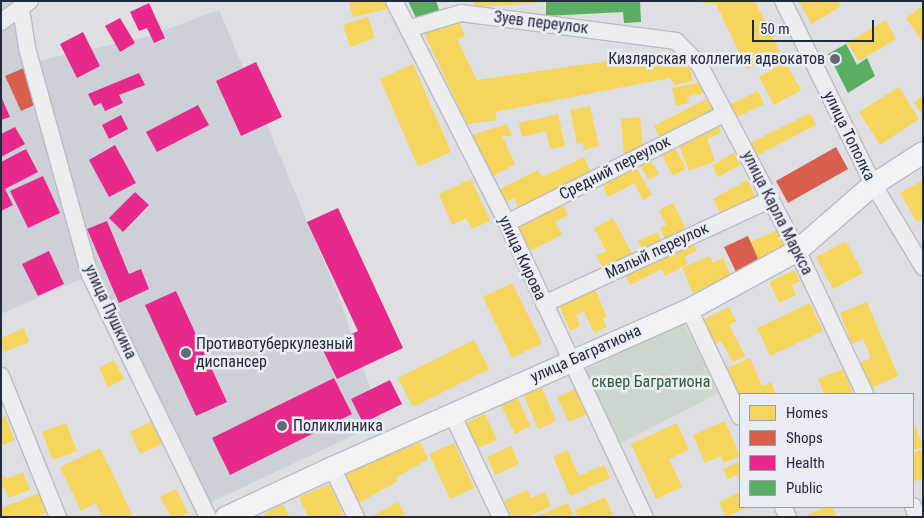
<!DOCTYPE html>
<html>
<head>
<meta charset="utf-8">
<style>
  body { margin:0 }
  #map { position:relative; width:924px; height:518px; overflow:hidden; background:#dedfe3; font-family:"Roboto Condensed",sans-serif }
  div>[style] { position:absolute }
  .built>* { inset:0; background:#cdd0d9 }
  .green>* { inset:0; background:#ccd7cd }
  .homes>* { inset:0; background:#f6d55c }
  .shops>* { inset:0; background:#d6604d }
  .health>* { inset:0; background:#e7298a }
  .public>* { inset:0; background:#5aae61 }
  .roads { filter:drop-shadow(1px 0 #bbbcc1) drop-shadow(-1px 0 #bbbcc1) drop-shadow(0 1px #bbbcc1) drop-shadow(0 -1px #bbbcc1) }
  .minor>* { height:16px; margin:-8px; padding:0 8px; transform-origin:8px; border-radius:8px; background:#ededf0 }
  .major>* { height:21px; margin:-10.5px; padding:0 10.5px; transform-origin:10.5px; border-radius:10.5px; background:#f2f3f4 }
  .dots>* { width:14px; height:14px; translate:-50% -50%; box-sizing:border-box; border:2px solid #eaedf4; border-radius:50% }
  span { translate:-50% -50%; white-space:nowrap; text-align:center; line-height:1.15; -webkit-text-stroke:5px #eaedf4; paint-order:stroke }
  .street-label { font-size:16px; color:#242a3d }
  .poi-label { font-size:16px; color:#242a3d }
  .right { translate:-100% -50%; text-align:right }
  .left { translate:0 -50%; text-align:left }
  .park-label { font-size:16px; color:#345a30 }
  .frame { position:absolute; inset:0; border:2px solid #242a3d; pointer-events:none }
  .legend { position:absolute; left:739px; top:393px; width:175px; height:115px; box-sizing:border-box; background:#eaedf4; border:1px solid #9b9fab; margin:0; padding:6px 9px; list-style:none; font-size:15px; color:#242a3d }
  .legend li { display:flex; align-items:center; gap:10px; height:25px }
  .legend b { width:25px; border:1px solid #9b9fab }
  .scale { position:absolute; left:752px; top:20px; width:122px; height:22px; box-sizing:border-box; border:2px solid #242a3d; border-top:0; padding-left:6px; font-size:15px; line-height:18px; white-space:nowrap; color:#242a3d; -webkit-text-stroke:4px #eaedf4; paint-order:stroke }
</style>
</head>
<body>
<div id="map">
  <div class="built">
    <i style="clip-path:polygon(1px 1px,30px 1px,27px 6px,34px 64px,42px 60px,146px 37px,219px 10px,338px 295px,382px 422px,203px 506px,90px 275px,1px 314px)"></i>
  </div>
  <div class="green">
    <i style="clip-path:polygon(682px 320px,719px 393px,621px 443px,584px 371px)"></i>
  </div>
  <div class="homes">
    <i style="clip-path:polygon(349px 1px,385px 1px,388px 9px,353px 17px)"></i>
    <i style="clip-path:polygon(474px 1px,538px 1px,538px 3px,474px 7px)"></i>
    <i style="clip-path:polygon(687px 1px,755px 1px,780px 53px,747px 69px,716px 4px)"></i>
    <i style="clip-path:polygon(798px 1px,838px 1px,841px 6px,812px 24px)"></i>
    <i style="clip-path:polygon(923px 6px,923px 42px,906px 18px)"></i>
    <i style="clip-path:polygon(368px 17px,375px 38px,350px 47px,343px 25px)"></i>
    <i style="clip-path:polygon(457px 17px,465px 36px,457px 39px,477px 80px,677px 51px,687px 56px,693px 81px,675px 85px,670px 78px,495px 112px,497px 120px,467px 124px,422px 29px)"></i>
    <i style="clip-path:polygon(886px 20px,896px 39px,859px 61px,847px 43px)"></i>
    <i style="clip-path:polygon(785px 62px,801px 90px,774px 105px,759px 77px)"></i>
    <i style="clip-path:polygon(413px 64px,451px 152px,418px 167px,380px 79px)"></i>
    <i style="clip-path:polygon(701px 82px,703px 93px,687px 97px,689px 103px,676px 106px,672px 88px)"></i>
    <i style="clip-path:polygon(899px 87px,919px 119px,880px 145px,859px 112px)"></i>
    <i style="clip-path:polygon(758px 91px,764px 104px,737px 117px,731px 104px)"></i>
    <i style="clip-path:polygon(923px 96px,923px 116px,914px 102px)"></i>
    <i style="clip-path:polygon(706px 99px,714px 113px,661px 141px,654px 126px)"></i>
    <i style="clip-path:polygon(590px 106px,599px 146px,584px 150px,583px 143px,577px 144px,570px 110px)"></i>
    <i style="clip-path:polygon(810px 113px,816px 125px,754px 157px,748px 144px)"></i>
    <i style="clip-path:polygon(558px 114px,565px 146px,550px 149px,546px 131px,522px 137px,519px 123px)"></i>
    <i style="clip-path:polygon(640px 117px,643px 150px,624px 154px,621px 119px)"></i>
    <i style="clip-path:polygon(717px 122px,721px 133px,707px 139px,715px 161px,689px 171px,676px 138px)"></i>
    <i style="clip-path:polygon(507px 124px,512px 136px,502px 136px,515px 164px,492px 177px,472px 135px)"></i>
    <i style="clip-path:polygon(673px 145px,686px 168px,673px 176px,660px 152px)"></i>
    <i style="clip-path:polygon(734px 153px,740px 165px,718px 177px,712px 165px)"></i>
    <i style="clip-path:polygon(584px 157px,593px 177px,521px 213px,514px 198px,502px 204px,496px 191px,538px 170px,542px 177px)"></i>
    <i style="clip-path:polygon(649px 157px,659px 174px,649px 180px,638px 163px)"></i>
    <i style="clip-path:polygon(633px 162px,652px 195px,643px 200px,634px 183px,609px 197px,600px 181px)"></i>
    <i style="clip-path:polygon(471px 179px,490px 221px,472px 229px,466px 218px,452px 225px,439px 194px)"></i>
    <i style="clip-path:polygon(747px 180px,756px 197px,722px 216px,713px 199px)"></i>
    <i style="clip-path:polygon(923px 180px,923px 219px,917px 222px,900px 193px)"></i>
    <i style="clip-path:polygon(561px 201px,568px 215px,555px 222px,562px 235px,526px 253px,512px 224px)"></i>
    <i style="clip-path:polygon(673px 203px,686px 229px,665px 239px,660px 228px,666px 225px,659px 210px)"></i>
    <i style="clip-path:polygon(613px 218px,633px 255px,604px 270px,596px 256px,606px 251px,594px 228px)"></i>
    <i style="clip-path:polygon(777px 230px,786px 249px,759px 261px,750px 242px)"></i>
    <i style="clip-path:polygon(657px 232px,662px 243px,644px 253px,638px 241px)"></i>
    <i style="clip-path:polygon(690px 238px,697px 251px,684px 257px,688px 264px,665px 276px,662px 269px,630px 285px,624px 272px)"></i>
    <i style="clip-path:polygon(846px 241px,863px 273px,833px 289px,816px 257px)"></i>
    <i style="clip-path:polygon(710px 256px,713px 263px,723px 258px,731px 276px,693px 293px,682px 268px)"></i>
    <i style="clip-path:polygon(795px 270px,800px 281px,792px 285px,796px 295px,779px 303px,769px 282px)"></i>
    <i style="clip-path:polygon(512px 283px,542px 343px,512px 358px,483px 297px)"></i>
    <i style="clip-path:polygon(594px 287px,607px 317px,603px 319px,607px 327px,594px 333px,584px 311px,576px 315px,580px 326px,570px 331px,558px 303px)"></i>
    <i style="clip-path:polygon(867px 302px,898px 376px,871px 388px,860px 363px,871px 358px,863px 339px,852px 344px,840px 313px)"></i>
    <i style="clip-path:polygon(810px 303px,823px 331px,770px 356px,757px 328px)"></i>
    <i style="clip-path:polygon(729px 307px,736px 321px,729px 325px,745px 356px,733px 362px,721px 341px,713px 345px,701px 321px)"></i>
    <i style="clip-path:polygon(24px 328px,29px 342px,4px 352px,1px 338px)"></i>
    <i style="clip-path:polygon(474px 340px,489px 369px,413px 407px,398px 378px)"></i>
    <i style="clip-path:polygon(750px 358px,762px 386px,771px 382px,776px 394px,740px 394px,740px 404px,725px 369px)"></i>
    <i style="clip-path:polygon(114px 360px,124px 379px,108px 387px,99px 368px)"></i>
    <i style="clip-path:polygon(843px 369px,853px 394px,824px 394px,818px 379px)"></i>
    <i style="clip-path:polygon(540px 383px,556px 421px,538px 429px,522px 391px)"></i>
    <i style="clip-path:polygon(575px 389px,587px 414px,569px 422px,557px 397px)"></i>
    <i style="clip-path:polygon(517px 397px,531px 426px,515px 434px,501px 405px)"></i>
    <i style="clip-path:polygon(485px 414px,497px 440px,478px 448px,466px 423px)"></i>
    <i style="clip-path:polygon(5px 416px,15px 440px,1px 446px,1px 418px)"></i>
    <i style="clip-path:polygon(155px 420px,165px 442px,140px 454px,130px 432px)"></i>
    <i style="clip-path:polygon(725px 421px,740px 456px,724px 463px,721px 456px,705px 463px,693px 435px)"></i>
    <i style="clip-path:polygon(66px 423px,77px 451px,53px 460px,42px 432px)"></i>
    <i style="clip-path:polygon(677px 423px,689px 450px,669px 459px,682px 487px,656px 499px,631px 444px)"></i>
    <i style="clip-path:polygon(915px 425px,923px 447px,913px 450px,913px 426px)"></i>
    <i style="clip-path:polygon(420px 442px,428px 459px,396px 478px,398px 481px,359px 503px,343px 474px)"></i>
    <i style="clip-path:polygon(454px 443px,474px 488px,450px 499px,429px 454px)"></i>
    <i style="clip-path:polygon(511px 446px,519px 464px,495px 475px,487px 457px)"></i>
    <i style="clip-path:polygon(100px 448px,121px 491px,133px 517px,102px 517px,96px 503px,81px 511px,60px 467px)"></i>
    <i style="clip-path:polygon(923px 449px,923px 478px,913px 482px,913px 453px)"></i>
    <i style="clip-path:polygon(567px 450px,579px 476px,604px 465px,610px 478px,570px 496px,553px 457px)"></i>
    <i style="clip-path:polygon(740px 461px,740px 483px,737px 475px,727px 479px,723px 469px)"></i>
    <i style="clip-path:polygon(23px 472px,30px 490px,8px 498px,5px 488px,1px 490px,1px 476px,4px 475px,6px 479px)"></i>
    <i style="clip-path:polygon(330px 484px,344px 517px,308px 517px,299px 497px)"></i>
    <i style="clip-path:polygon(176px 489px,188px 513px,180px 517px,171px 517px,160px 497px)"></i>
    <i style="clip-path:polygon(527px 490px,531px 498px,545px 492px,551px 506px,528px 517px,512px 517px,504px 501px)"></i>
    <i style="clip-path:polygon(740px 492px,740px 507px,749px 507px,726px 517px,719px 502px)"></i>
    <i style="clip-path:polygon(40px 493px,47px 512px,35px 517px,1px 517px,1px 508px)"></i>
    <i style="clip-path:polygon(605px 497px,614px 517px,578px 517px,575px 510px)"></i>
    <i style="clip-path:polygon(398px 502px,406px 517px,371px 517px)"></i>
    <i style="clip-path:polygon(568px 503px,574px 517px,536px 517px)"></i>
    <i style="clip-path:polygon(283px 504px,290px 517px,266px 517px,264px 514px)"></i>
    <i style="clip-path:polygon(827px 507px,832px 507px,837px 517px,803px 517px)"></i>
  </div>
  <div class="shops">
    <i style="clip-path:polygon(24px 68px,39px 103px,21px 111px,5px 76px)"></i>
    <i style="clip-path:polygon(836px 147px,848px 169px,788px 203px,776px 181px)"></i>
    <i style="clip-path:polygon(748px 236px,759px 261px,736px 272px,724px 247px)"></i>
  </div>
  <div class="health">
    <i style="clip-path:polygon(149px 3px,165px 38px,154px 43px,147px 28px,139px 31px,130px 12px)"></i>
    <i style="clip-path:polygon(120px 18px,135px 43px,120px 52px,105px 26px)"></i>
    <i style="clip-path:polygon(83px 32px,100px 66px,77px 78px,60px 44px)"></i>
    <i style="clip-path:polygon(256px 62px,282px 117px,241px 136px,216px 81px)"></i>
    <i style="clip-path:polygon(139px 73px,145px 85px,119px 95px,123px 103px,105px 111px,101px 103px,94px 106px,88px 94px)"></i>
    <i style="clip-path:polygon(1px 96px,10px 117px,1px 120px)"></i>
    <i style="clip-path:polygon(198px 105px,209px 125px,157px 152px,146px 132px)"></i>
    <i style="clip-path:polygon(121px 115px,128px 129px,109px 139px,102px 125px)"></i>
    <i style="clip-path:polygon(15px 127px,25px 144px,1px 157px,1px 134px)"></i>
    <i style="clip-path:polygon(115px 145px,136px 183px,109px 197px,89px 160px)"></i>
    <i style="clip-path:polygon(26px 149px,38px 172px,5px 189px,13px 205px,1px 211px,1px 162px)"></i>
    <i style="clip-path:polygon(43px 176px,60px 213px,28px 228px,10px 191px)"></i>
    <i style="clip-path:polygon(135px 192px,149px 205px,123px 232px,109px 218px)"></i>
    <i style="clip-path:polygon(338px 208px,403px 348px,337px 379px,322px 348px,358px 331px,307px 222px)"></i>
    <i style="clip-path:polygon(107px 221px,129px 274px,141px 269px,149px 289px,119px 303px,87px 229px)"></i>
    <i style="clip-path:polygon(49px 251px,64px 284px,38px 296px,22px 264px)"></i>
    <i style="clip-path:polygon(176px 291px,227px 402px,196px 416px,145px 305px)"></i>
    <i style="clip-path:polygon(334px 378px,352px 414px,230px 475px,212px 438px)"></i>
    <i style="clip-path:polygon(390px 380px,402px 404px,363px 423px,351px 399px)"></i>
  </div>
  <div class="public">
    <i style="clip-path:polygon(408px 1px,436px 1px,440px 13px,418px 22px)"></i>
    <i style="clip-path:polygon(546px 1px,640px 1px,641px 22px,624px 23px,623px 12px,546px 16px)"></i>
    <i style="clip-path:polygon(846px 44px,857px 65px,867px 58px,875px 76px,848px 93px,828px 54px)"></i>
  </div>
  <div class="roads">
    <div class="minor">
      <i style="left:394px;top:1px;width:249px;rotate:63deg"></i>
      <i style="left:507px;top:223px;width:325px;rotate:64.9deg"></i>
      <i style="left:783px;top:1px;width:204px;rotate:63.8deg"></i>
      <i style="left:873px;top:184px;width:97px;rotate:58.9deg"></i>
      <i style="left:21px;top:9px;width:39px;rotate:81deg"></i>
      <i style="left:27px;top:48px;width:236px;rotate:74.5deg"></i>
      <i style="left:90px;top:275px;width:269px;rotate:64deg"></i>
      <i style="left:1px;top:22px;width:36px;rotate:-36deg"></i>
      <i style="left:408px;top:29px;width:55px;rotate:-16.8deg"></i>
      <i style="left:461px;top:13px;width:217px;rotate:7.4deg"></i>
      <i style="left:676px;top:41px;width:33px;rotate:45deg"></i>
      <i style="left:699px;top:64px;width:210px;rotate:62.2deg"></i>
      <i style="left:797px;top:250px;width:159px;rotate:64.7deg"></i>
      <i style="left:507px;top:223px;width:243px;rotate:-26.7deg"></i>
      <i style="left:544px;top:304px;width:250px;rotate:-24.8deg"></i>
      <i style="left:689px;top:309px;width:119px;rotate:64.7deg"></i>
      <i style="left:1px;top:376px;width:152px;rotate:68deg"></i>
      <i style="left:452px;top:414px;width:114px;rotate:64.6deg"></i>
      <i style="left:332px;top:467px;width:55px;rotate:64.4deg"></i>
      <i style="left:913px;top:506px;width:12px;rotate:70deg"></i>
      <i style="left:783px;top:507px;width:11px;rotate:63deg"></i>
    </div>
    <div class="major">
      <i style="left:225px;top:517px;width:118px;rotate:-25deg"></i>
      <i style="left:332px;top:467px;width:390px;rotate:-23.9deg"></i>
      <i style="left:689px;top:309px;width:123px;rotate:-28.6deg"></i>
      <i style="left:797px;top:250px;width:101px;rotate:-41deg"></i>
      <i style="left:873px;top:184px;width:59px;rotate:-32.6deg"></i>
    </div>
  </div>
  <div class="dots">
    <i style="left:835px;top:59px;background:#656977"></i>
    <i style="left:186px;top:353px;background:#656977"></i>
    <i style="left:282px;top:426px;background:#656977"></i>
  </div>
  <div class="street-label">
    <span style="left:541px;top:23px;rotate:7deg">Зуев переулок</span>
    <span style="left:849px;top:136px;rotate:64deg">улица Тополка</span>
    <span style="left:615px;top:168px;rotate:-27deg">Средний переулок</span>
    <span style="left:777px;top:213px;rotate:63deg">улица Карла Маркса</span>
    <span style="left:657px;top:251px;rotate:-25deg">Малый переулок</span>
    <span style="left:522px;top:258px;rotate:65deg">улица Кирова</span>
    <span style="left:110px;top:312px;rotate:65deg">улица Пушкина</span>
    <span style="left:586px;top:354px;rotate:-24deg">улица Багратиона</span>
  </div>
  <div class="poi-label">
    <span class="right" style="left:825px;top:59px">Кизлярская коллегия адвокатов</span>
    <span class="left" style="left:196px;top:353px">Противотуберкулезный<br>диспансер</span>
    <span class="left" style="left:293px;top:426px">Поликлиника</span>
  </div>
  <div class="park-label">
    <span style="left:651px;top:382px">сквер Багратиона</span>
  </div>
  <div class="frame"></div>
  <ul class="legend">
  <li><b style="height:14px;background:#f6d55c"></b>Homes</li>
  <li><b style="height:14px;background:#d6604d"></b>Shops</li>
  <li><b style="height:14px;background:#e7298a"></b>Health</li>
  <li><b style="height:14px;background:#5aae61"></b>Public</li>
  </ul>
  <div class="scale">50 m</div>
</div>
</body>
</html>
